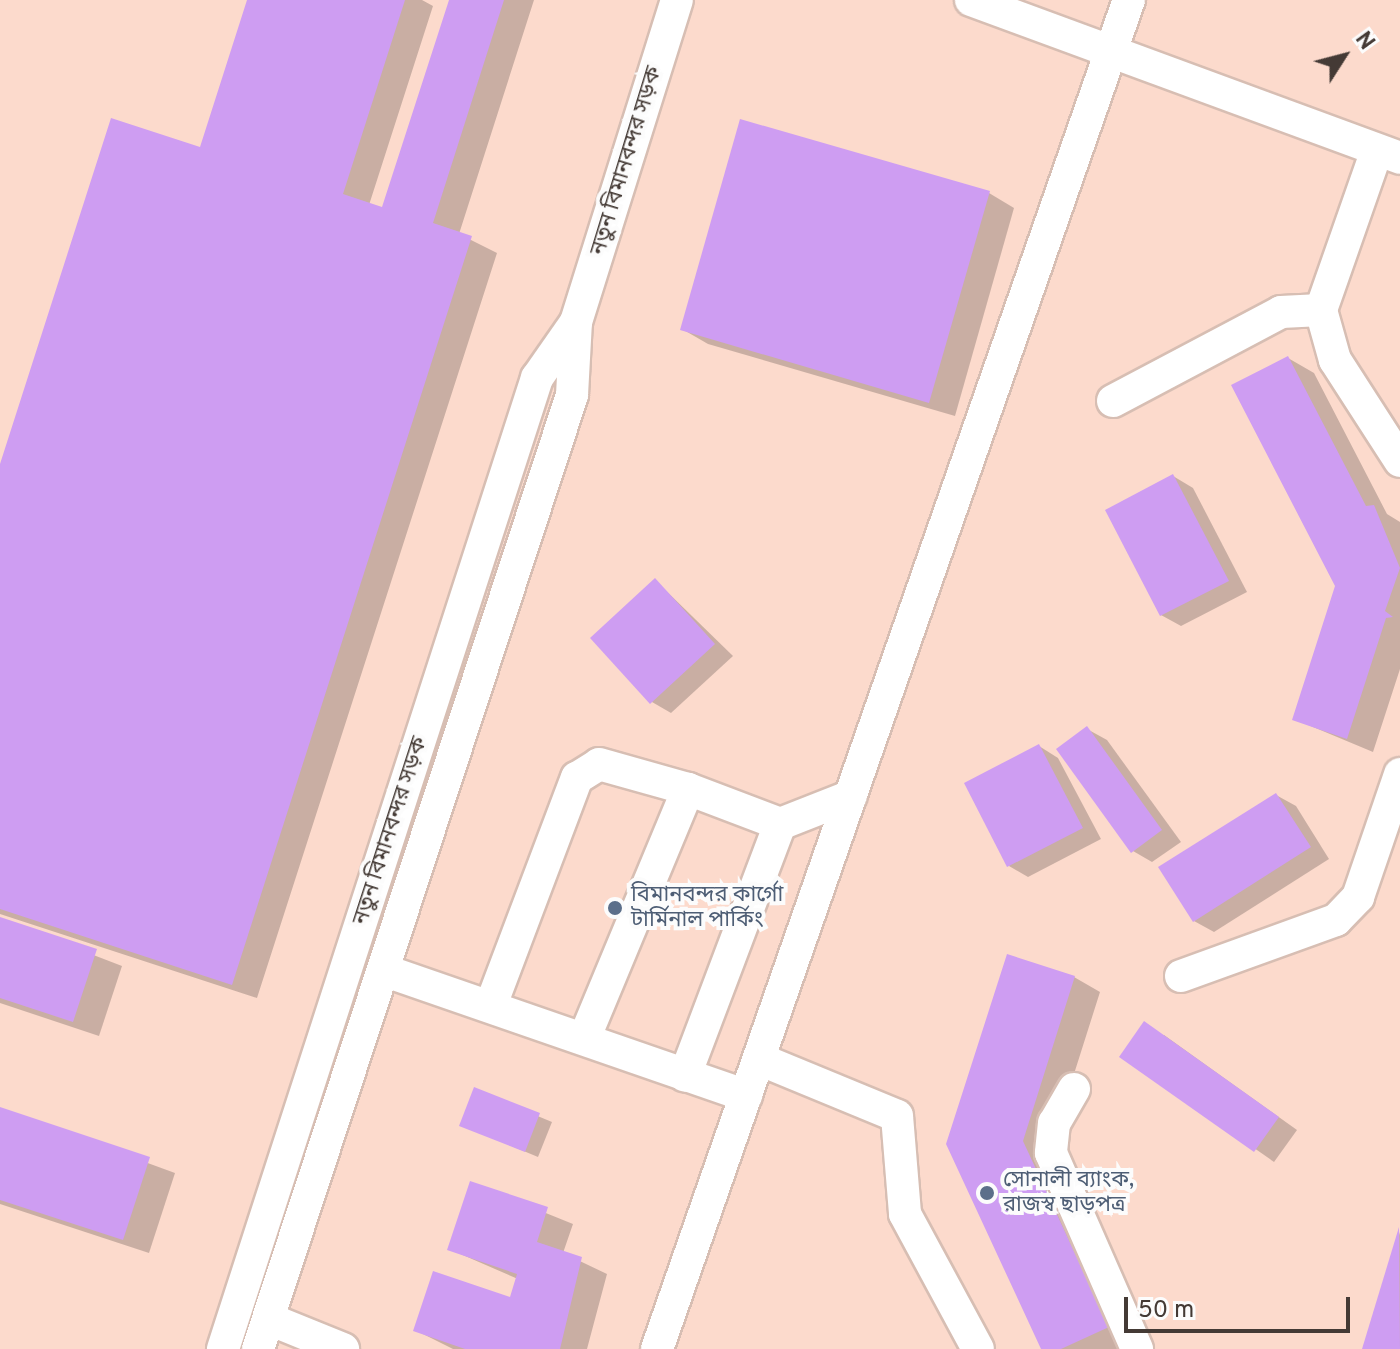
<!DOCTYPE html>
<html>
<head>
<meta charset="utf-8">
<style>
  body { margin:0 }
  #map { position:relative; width:1400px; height:1349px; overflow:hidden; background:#ffe9e0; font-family:Overpass,"Noto Sans Bengali",sans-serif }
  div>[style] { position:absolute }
  .built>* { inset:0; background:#fcdacc }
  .shadow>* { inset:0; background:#0003 }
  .building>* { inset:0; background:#ce9df2 }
  .roads { filter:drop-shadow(2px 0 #d7beb3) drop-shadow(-2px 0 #d7beb3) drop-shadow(0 2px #d7beb3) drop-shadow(0 -2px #d7beb3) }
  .minor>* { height:32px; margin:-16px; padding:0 16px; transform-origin:16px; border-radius:16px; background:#fff }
  .dots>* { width:22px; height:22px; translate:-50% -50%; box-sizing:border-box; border:4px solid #fcfcfc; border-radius:50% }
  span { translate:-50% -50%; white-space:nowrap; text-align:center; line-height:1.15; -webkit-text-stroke:8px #fcfcfc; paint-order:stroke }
  .street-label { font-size:22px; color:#443a35 }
  .service-label { font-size:22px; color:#4e5e75 }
  .left { translate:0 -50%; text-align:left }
  .north { position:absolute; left:1304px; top:16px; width:80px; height:80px; -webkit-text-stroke:6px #fcfcfc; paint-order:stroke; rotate:54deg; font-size:22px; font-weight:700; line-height:32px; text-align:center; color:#443a35 }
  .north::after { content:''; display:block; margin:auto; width:28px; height:36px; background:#443a35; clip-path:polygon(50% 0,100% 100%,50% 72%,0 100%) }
  .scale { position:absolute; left:1124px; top:1297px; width:226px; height:36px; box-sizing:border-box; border:4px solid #443a35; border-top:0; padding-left:10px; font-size:24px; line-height:28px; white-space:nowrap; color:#443a35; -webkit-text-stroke:6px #fcfcfc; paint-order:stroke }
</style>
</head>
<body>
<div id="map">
  <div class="built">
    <i style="clip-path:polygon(0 0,1400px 0,1400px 1349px,0 1349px)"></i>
  </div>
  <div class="shadow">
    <i style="clip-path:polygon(249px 0,422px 0,433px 6px,369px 205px,383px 209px,451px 0,534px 0,459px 234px,497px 253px,257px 998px,0 914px,0 471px,201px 150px)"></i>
    <i style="clip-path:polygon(989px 193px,1014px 208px,955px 416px,708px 344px,682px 329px)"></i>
    <i style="clip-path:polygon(1288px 358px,1314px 373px,1387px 514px,1400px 522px,1400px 669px,1373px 752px,1294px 719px,1337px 586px)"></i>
    <i style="clip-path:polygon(1173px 476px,1193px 488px,1247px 592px,1181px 626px,1161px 615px)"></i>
    <i style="clip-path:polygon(655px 580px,733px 656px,671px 713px,652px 702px)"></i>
    <i style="clip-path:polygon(1087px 729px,1107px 740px,1181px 842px,1152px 862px,1133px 851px)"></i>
    <i style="clip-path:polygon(1039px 746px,1058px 758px,1101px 839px,1028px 877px,1009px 866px)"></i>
    <i style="clip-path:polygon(1276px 795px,1296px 806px,1329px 859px,1214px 932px,1194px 921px)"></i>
    <i style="clip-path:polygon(0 919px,122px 966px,99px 1036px,0 1003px)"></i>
    <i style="clip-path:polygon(1074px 977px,1100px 992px,1048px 1156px,1133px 1342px,1117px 1349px,1043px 1349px,949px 1144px)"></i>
    <i style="clip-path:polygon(1164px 1035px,1297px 1130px,1274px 1162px,1122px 1056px)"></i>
    <i style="clip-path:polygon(475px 1090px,552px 1122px,538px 1157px,461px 1125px)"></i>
    <i style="clip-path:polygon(0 1109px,175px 1173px,149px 1253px,0 1204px)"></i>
    <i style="clip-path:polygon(471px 1183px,573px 1224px,563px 1253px,607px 1274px,587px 1349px,453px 1349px,415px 1330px,511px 1299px,518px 1279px,449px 1249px)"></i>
    <i style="clip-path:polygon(1400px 1232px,1400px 1349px,1364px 1349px)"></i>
  </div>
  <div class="building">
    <i style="clip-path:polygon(247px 0,405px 0,343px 194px,382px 207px,449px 0,504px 0,433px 223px,472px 236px,232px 985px,0 909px,0 464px,111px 118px,200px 147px)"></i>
    <i style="clip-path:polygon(740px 119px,990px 191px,929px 403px,680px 330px)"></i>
    <i style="clip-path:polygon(1288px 356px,1366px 506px,1374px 505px,1400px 568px,1385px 611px,1393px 617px,1386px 618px,1347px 739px,1292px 720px,1335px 586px,1231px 385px)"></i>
    <i style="clip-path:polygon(1173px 474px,1229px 581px,1160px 616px,1105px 510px)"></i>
    <i style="clip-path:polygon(655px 578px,715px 644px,650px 704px,590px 638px)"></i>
    <i style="clip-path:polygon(1087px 726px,1162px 830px,1131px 853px,1056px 749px)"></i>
    <i style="clip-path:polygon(1039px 744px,1083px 828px,1007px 867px,964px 783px)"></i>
    <i style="clip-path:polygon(1276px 793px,1311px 847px,1193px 922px,1158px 867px)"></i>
    <i style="clip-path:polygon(0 917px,97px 949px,73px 1022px,0 998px)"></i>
    <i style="clip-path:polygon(1007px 954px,1075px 976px,1023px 1141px,1109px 1327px,1061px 1349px,1041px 1349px,946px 1144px)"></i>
    <i style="clip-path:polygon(1144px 1021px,1279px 1117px,1254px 1152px,1119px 1057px)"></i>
    <i style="clip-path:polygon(474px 1087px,540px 1113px,525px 1152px,459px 1126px)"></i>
    <i style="clip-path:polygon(0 1107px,150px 1157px,123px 1240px,0 1200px)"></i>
    <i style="clip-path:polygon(470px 1181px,548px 1207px,537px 1242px,582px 1257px,560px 1349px,465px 1349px,413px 1331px,433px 1271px,510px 1297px,517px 1274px,447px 1250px)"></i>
    <i style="clip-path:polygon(1399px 1227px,1400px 1349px,1362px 1349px)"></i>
  </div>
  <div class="roads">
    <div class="minor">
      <i style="left:971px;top:0;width:457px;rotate:20.2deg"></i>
      <i style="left:1377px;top:150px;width:170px;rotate:109.3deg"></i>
      <i style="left:1321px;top:310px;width:52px;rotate:74.4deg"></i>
      <i style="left:1335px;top:360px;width:120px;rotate:57.2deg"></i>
      <i style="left:1113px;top:401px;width:190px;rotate:-27.9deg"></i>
      <i style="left:1281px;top:312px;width:40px;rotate:-2.9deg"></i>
      <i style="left:780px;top:824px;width:76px;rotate:-21.5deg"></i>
      <i style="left:386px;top:971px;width:381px;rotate:19.1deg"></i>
      <i style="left:1181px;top:976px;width:165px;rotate:-19.9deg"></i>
      <i style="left:1336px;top:920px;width:32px;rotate:-46deg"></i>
      <i style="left:1358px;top:897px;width:130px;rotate:-71.1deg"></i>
      <i style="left:491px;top:1005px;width:243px;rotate:-69.3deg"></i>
      <i style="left:577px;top:778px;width:26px;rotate:-32deg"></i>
      <i style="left:599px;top:764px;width:92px;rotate:15.7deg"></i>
      <i style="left:688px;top:789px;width:98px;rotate:20.8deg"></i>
      <i style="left:780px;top:824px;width:269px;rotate:110.7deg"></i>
      <i style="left:584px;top:1039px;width:271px;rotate:-67.4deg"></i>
      <i style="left:759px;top:1059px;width:149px;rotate:22.4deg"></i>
      <i style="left:897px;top:1116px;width:98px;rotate:85.3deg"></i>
      <i style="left:905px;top:1214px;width:153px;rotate:61.6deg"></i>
      <i style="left:1074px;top:1089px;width:39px;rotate:120deg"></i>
      <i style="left:1054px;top:1123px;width:30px;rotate:96deg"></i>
      <i style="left:1051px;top:1153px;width:214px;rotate:66.3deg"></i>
      <i style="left:269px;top:1319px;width:80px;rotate:22.1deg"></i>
      <i style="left:223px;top:1349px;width:1021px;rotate:-72.08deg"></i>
      <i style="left:537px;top:378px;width:68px;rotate:-55.1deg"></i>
      <i style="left:258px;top:1349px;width:1004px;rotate:-71.78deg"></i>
      <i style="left:572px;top:395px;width:73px;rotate:-86.9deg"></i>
      <i style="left:576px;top:322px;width:337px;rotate:-72.6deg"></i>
      <i style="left:657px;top:1349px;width:1429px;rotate:-70.72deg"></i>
    </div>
  </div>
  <div class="dots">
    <i style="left:615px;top:908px;background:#5c6f8a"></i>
    <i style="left:987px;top:1193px;background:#5c6f8a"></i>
  </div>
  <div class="street-label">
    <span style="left:627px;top:161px;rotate:-73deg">নতুন বিমানবন্দর সড়ক</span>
    <span style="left:391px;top:831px;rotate:-72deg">নতুন বিমানবন্দর সড়ক</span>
  </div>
  <div class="service-label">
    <span class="left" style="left:631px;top:908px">বিমানবন্দর কার্গো<br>টার্মিনাল পার্কিং</span>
    <span class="left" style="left:1003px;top:1193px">সোনালী ব্যাংক,<br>রাজস্ব ছাড়পত্র</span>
  </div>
  <div class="north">N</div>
  <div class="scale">50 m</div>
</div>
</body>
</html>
